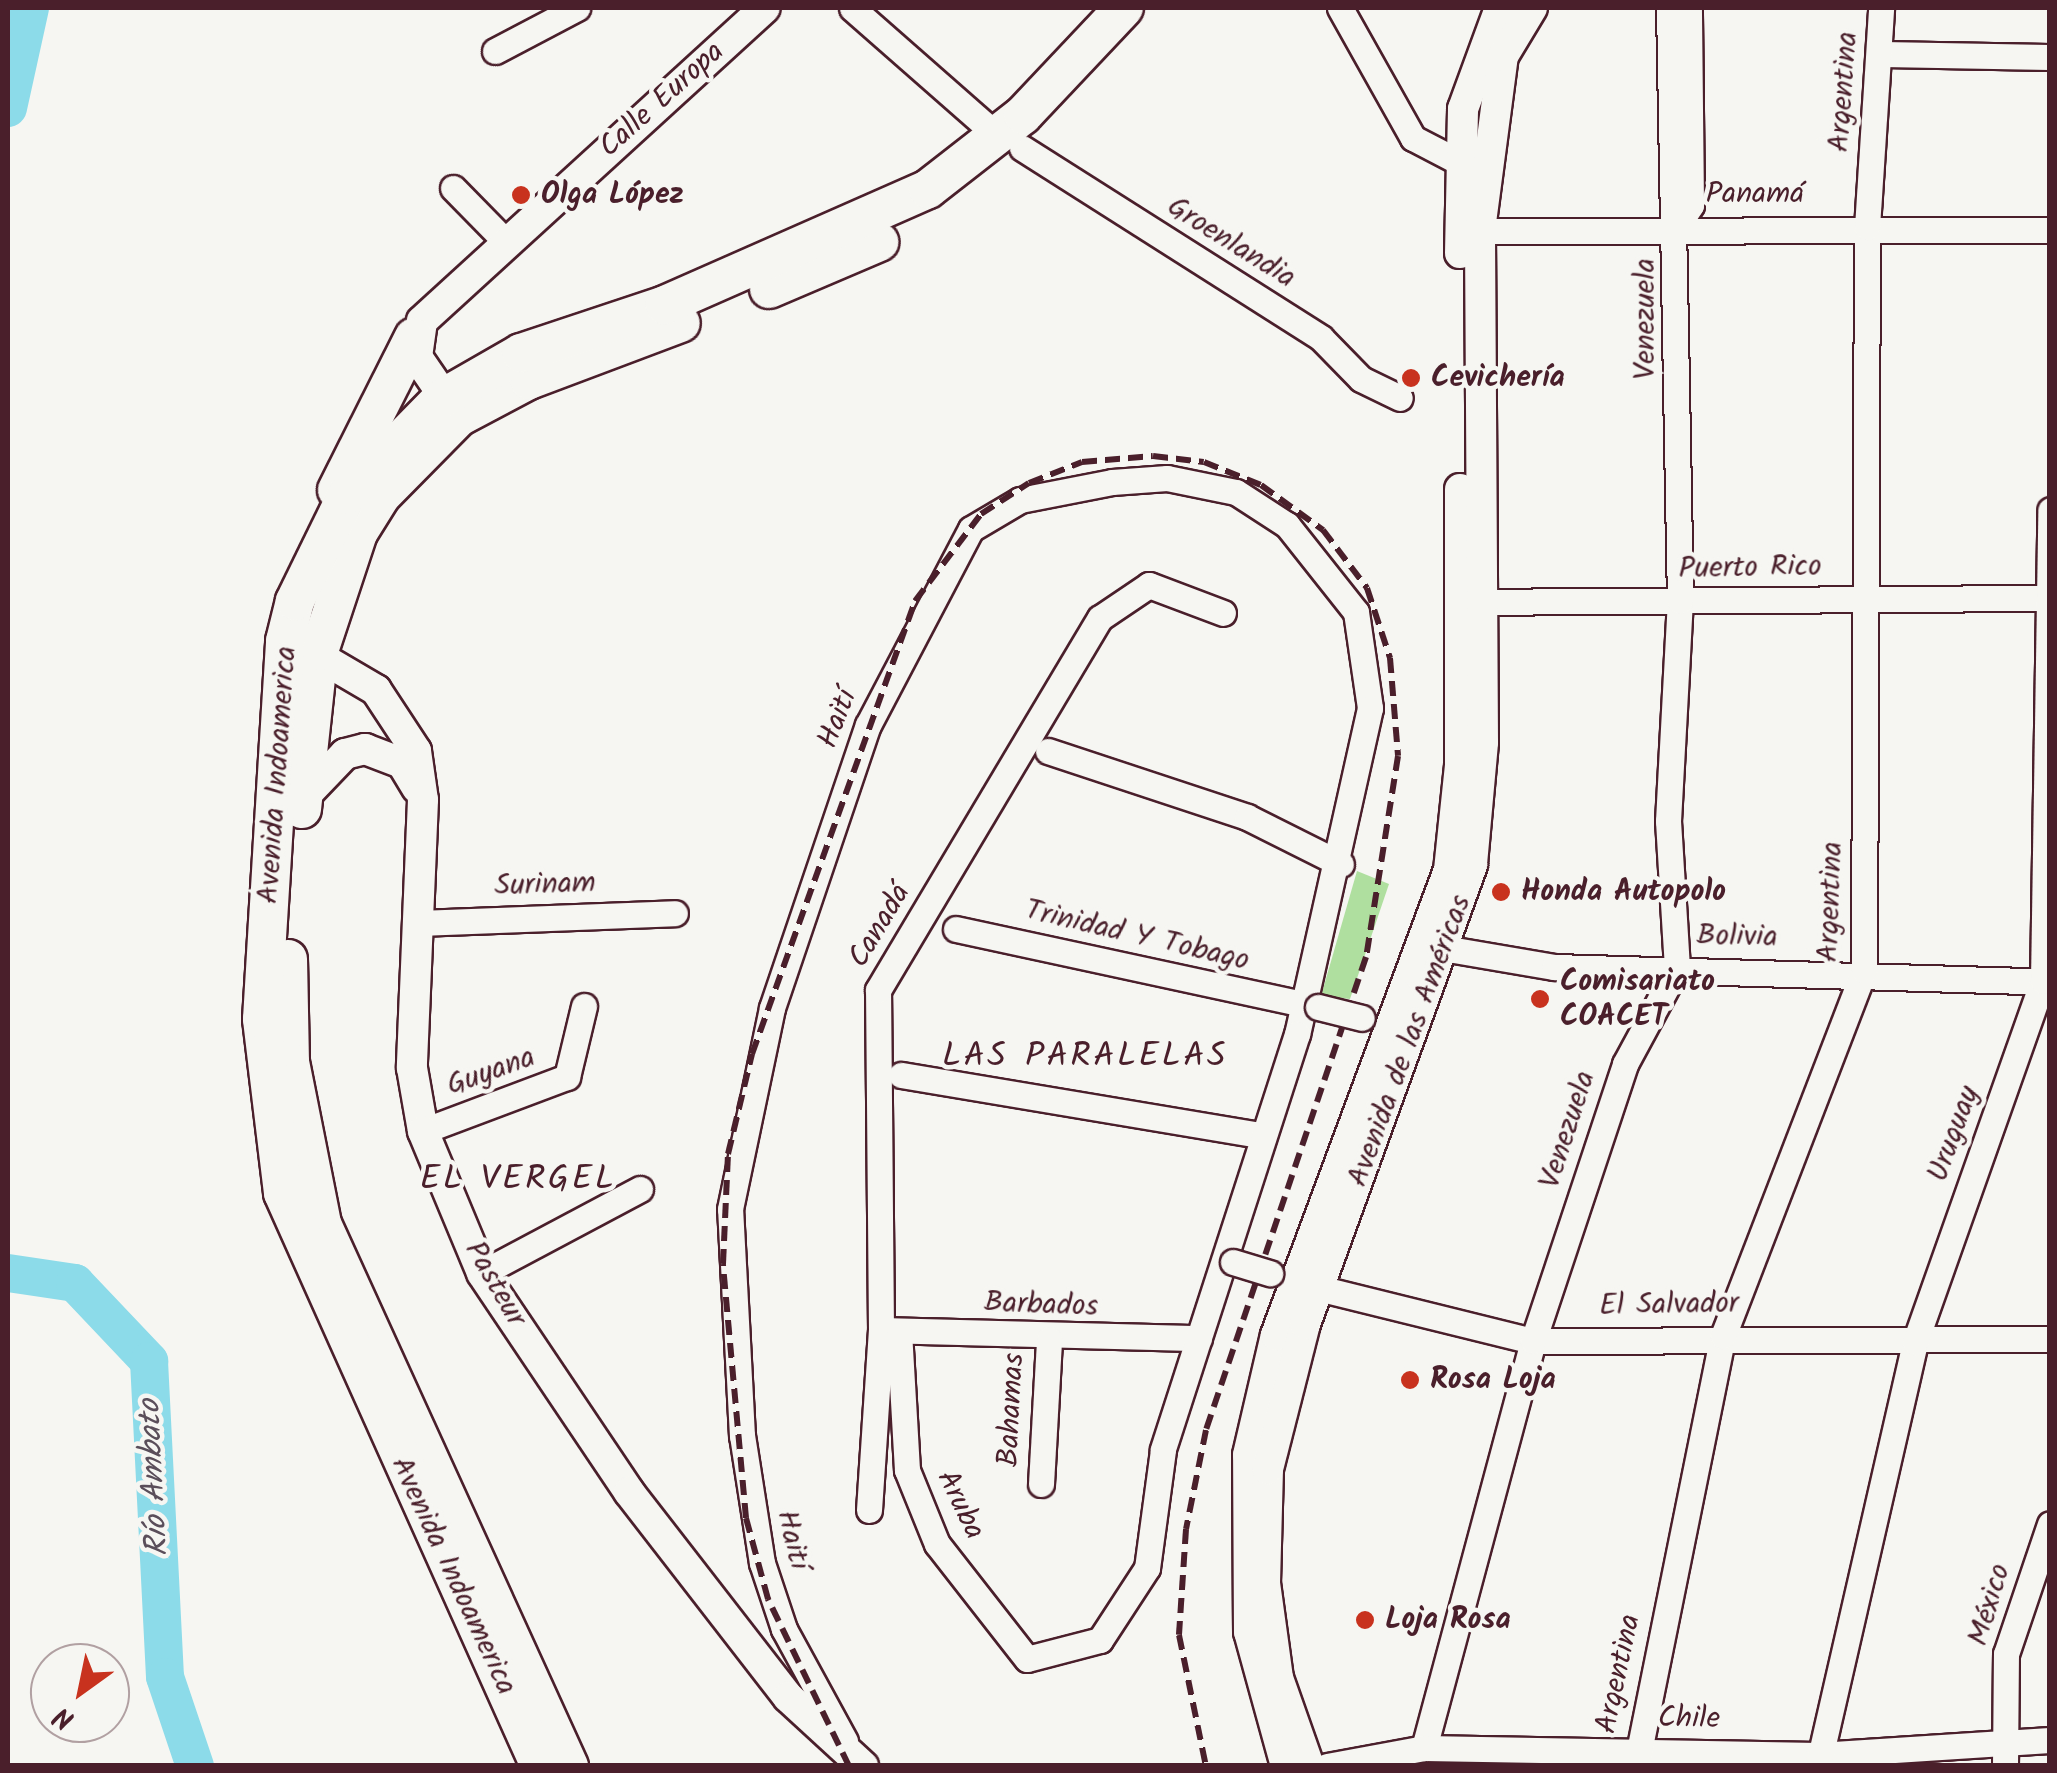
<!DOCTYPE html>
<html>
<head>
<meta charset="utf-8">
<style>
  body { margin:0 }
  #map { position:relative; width:2057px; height:1773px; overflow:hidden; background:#f6f6f2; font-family:Kalam,sans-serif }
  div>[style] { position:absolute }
  .green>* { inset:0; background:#afdf9f }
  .river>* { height:38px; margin:-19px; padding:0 19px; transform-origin:19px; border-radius:19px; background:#8cdbe9 }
  .roads { filter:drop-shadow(2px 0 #4a1f2b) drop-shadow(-2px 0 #4a1f2b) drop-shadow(0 2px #4a1f2b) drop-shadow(0 -2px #4a1f2b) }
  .minor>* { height:25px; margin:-12.5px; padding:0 12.5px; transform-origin:12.5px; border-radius:12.5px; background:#f6f6f2 }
  .tertiary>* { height:30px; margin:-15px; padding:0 15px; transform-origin:15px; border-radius:15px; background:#f6f6f2 }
  .primary>* { height:38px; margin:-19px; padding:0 19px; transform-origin:19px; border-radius:19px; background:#f6f6f2 }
  .rail>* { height:6px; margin-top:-3px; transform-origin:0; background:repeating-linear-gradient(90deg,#4a1f2b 0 15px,transparent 0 23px) }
  .bridges { filter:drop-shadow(2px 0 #4a1f2b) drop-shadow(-2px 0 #4a1f2b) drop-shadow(0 2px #4a1f2b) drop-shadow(0 -2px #4a1f2b) }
  .minor-bridge>* { height:25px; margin:-12.5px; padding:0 12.5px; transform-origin:12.5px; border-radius:12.5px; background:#f6f6f2 }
  .dots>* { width:28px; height:28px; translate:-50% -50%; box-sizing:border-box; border:5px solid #f6f6f2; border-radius:50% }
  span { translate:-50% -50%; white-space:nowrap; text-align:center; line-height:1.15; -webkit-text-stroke:9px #f6f6f2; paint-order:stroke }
  .street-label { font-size:30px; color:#4a1f2b }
  .poi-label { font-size:30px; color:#4a1f2b; font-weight:700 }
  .left { translate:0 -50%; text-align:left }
  .water-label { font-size:32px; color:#5a4e5a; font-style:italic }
  .quarter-label { font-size:35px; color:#4a1f2b; letter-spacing:2.5px }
  .frame { position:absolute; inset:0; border:10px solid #4a1f2b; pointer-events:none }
  .north { position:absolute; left:30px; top:1643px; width:100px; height:100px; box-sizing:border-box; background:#f6f6f2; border:2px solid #b1a0a2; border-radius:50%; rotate:213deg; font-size:28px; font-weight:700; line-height:40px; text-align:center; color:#4a1f2b }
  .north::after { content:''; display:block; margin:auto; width:35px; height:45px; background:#c8321e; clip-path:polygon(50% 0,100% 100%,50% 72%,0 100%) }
</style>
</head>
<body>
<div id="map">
  <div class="green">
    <i style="clip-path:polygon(1357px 871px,1389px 884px,1350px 999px,1321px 996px)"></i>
  </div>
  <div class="river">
    <i style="left:8px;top:108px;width:102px;rotate:-77.6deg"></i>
    <i style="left:8px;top:1273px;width:68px;rotate:8.5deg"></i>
    <i style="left:75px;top:1283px;width:108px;rotate:46.5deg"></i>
    <i style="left:149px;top:1361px;width:316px;rotate:87.1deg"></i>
    <i style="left:165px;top:1677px;width:94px;rotate:71.4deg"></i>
  </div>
  <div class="roads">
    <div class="minor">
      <i style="left:852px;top:8px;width:196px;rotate:41.3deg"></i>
      <i style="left:1340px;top:8px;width:149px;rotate:60.7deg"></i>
      <i style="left:1413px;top:138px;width:54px;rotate:27.5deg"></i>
      <i style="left:495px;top:51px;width:93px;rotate:-27.7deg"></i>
      <i style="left:1881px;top:54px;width:169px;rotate:1deg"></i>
      <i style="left:1022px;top:148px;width:354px;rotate:32.4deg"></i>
      <i style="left:1321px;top:338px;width:57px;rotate:45.7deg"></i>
      <i style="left:1361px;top:379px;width:43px;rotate:26deg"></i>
      <i style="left:453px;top:188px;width:74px;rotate:45.5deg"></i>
      <i style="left:1677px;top:226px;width:25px;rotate:-56deg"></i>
      <i style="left:1691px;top:205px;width:197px;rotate:-90.6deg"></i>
      <i style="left:1460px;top:231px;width:590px;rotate:-0.1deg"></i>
      <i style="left:1462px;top:602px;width:580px;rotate:-0.4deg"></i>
      <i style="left:1048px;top:751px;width:210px;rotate:18.3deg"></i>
      <i style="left:1247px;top:817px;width:105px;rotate:26.6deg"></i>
      <i style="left:418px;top:923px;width:257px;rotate:-2.2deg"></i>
      <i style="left:956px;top:929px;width:369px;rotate:12.2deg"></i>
      <i style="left:1425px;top:945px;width:131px;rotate:9.7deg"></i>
      <i style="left:1554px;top:967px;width:496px;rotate:1.7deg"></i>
      <i style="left:901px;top:1075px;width:364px;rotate:9.5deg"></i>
      <i style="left:423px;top:1131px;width:154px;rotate:-20.6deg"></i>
      <i style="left:567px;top:1077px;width:73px;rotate:-76.5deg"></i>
      <i style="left:482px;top:1273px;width:179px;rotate:-28deg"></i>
      <i style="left:1302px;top:1284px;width:238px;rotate:13.9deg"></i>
      <i style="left:1533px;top:1341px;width:517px;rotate:-0.22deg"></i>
      <i style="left:884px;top:1330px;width:315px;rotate:1.5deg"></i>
      <i style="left:1041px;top:1484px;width:145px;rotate:-86.8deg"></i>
      <i style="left:869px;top:1510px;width:180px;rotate:-86.2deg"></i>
      <i style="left:881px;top:1330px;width:340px;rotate:-90.5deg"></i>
      <i style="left:878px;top:990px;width:433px;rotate:-59.2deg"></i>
      <i style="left:1100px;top:618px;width:59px;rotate:-34deg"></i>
      <i style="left:1149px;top:585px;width:79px;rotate:20.7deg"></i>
      <i style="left:845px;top:1741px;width:128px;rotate:-118.6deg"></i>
      <i style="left:784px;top:1629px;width:70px;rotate:-108.4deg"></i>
      <i style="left:762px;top:1563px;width:129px;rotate:-98.9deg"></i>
      <i style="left:742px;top:1436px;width:227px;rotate:-93deg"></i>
      <i style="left:730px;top:1209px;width:205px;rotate:-78.2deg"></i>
      <i style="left:772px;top:1008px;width:299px;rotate:-71.3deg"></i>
      <i style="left:868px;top:725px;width:221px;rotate:-62.3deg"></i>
      <i style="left:971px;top:529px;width:57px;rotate:-30.6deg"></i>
      <i style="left:1020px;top:500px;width:94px;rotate:-11.1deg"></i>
      <i style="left:1112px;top:482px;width:55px;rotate:-4.2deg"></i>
      <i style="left:1167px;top:478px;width:70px;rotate:11.5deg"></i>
      <i style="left:1236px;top:492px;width:61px;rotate:32.9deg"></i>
      <i style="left:1287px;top:525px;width:111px;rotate:51.6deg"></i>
      <i style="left:1356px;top:612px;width:97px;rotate:81.7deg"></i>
      <i style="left:1370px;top:708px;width:334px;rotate:102.6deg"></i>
      <i style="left:1297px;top:1034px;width:437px;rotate:107.9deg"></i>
      <i style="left:1163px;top:1450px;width:119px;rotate:97.7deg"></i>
      <i style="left:1147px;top:1568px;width:86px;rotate:123.1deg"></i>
      <i style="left:1100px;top:1640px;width:75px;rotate:165.4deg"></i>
      <i style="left:1027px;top:1659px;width:146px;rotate:-128deg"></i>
      <i style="left:937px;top:1544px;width:80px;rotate:-112.1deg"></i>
      <i style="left:907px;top:1470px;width:138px;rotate:-93.3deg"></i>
      <i style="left:1424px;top:1748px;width:421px;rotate:-75deg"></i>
      <i style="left:1533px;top:1341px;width:292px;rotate:-71.6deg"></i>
      <i style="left:1625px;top:1064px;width:109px;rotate:-61.6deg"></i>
      <i style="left:1677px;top:968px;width:147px;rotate:-93.5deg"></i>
      <i style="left:1668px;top:821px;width:220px;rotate:-86.9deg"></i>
      <i style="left:1680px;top:601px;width:593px;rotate:-91.06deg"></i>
      <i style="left:1327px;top:1766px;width:99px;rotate:-10.5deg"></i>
      <i style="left:1424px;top:1748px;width:394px;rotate:1deg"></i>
      <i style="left:1818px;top:1755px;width:232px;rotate:-3.7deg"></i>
      <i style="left:1636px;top:1766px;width:439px;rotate:-78.6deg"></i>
      <i style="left:1723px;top:1336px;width:392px;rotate:-68.9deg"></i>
      <i style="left:1864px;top:970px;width:743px;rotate:-89.77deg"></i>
      <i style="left:1867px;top:227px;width:219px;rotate:-86.3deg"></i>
      <i style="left:1818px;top:1766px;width:435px;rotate:-77.1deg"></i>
      <i style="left:1915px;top:1342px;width:383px;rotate:-70.5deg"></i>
      <i style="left:2043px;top:981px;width:471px;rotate:-89.1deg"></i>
      <i style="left:2005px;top:1766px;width:112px;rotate:-89.5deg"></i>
      <i style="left:2006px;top:1654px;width:137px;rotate:-71.3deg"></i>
    </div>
    <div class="tertiary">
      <i style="left:1460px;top:253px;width:144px;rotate:-88.8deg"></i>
      <i style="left:1463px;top:109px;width:108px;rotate:-69.9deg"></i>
      <i style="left:456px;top:414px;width:69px;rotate:-124.4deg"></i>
      <i style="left:417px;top:357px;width:36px;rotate:-82deg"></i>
      <i style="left:422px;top:321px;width:464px;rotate:-42.4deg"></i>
      <i style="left:301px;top:646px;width:87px;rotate:30.4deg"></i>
      <i style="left:376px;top:690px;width:73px;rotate:56.7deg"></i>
      <i style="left:416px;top:751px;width:49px;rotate:81.9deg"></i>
      <i style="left:423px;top:800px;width:268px;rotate:92.4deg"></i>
      <i style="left:412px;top:1068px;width:64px;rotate:80.1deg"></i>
      <i style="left:423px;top:1131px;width:154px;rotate:67.4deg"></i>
      <i style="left:482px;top:1273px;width:264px;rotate:56.1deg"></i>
      <i style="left:629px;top:1492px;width:259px;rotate:52.2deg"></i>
      <i style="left:788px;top:1697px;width:102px;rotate:42.6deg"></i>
      <i style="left:303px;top:798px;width:61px;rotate:-46.3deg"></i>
      <i style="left:345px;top:754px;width:21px;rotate:-14deg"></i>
      <i style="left:365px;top:749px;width:40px;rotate:21deg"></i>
      <i style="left:402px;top:763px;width:29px;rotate:59deg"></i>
      <i style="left:1286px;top:1766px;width:139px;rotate:-105.4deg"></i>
      <i style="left:1249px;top:1632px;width:177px;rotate:-90.3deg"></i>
      <i style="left:1248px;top:1455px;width:123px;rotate:-76.9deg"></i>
      <i style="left:1276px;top:1335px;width:496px;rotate:-69.6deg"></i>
      <i style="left:1449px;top:870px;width:105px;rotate:-84deg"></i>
      <i style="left:1460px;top:766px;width:277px;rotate:-90deg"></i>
      <i style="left:1309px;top:1766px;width:93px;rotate:-109.4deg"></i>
      <i style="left:1278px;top:1678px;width:96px;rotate:-97.8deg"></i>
      <i style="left:1265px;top:1583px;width:114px;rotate:-88.5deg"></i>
      <i style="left:1268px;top:1469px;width:150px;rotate:-75.7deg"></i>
      <i style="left:1305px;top:1324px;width:489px;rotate:-70deg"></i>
      <i style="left:1472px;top:864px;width:122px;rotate:-84.8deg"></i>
      <i style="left:1483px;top:742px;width:512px;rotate:-90.34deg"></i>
      <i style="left:1480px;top:230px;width:176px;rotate:-82.5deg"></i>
      <i style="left:1503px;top:56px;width:56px;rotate:-58.9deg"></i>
    </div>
    <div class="primary">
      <i style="left:769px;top:289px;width:120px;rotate:-23.1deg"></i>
      <i style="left:337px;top:490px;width:171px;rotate:-63.3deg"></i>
      <i style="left:302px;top:809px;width:159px;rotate:-83.9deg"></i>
      <i style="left:319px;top:651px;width:124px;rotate:-71.7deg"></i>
      <i style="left:358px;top:533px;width:44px;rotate:-58.1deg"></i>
      <i style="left:381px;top:496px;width:111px;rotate:-45.4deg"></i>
      <i style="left:459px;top:417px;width:79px;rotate:-27.9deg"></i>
      <i style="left:529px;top:380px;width:162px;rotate:-20.6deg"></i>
      <i style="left:288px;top:959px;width:103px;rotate:88.9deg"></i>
      <i style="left:290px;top:1062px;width:165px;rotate:78.8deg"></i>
      <i style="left:322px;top:1224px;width:596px;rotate:65.5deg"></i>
      <i style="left:540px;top:1766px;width:628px;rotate:-114.16deg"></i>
      <i style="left:283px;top:1193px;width:175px;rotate:-96.9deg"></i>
      <i style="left:262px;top:1019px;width:379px;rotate:-86.5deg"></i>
      <i style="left:285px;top:641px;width:41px;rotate:-76deg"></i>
      <i style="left:295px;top:601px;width:118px;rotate:-63.9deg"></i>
      <i style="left:347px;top:495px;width:134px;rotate:-45.6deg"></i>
      <i style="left:441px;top:399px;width:92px;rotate:-29.9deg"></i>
      <i style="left:521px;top:353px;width:152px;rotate:-18.4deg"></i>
      <i style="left:665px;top:305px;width:287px;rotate:-23.8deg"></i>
      <i style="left:928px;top:189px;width:120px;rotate:-37.9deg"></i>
      <i style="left:1023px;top:115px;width:147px;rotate:-46.7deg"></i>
    </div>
  </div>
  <div class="rail">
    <i style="left:849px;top:1766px;width:186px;rotate:-115.9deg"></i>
    <i style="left:768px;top:1599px;width:84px;rotate:-105.2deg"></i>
    <i style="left:746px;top:1518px;width:255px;rotate:-95.2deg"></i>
    <i style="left:723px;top:1264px;width:110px;rotate:-87.4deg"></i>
    <i style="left:728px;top:1154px;width:103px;rotate:-76.5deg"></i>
    <i style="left:752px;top:1054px;width:481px;rotate:-70.2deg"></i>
    <i style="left:915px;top:601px;width:109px;rotate:-52.8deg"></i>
    <i style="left:981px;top:514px;width:57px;rotate:-32.9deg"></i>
    <i style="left:1029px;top:483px;width:57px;rotate:-21.6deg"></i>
    <i style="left:1082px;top:462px;width:71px;rotate:-4.8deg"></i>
    <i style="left:1153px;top:456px;width:51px;rotate:6.7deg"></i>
    <i style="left:1204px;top:462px;width:61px;rotate:22deg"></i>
    <i style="left:1261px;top:485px;width:77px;rotate:36deg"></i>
    <i style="left:1323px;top:530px;width:73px;rotate:52.8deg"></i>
    <i style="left:1367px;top:588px;width:74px;rotate:71.8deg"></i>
    <i style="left:1390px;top:658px;width:98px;rotate:85.3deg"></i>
    <i style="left:1398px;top:756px;width:204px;rotate:99deg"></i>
    <i style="left:1366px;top:957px;width:499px;rotate:108.7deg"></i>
    <i style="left:1206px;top:1430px;width:101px;rotate:101.4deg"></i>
    <i style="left:1186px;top:1529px;width:106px;rotate:93.8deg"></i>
    <i style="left:1179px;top:1635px;width:134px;rotate:78.4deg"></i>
  </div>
  <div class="bridges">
    <div class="minor-bridge">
      <i style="left:1318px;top:1007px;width:45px;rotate:14deg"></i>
      <i style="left:1233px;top:1262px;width:39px;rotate:17deg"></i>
    </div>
  </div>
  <div class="dots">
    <i style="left:521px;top:195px;background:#c8321e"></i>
    <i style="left:1411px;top:378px;background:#c8321e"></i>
    <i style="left:1501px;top:892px;background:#c8321e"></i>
    <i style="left:1540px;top:999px;background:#c8321e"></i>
    <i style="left:1410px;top:1380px;background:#c8321e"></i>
    <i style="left:1365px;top:1620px;background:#c8321e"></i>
  </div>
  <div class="street-label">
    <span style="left:1844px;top:92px;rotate:-86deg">Argentina</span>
    <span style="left:662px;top:100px;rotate:-42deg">Calle Europa</span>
    <span style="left:1755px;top:194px">Panamá</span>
    <span style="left:1231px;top:243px;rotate:32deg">Groenlandia</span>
    <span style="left:1646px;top:319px;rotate:-90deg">Venezuela</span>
    <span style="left:1750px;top:568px;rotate:-1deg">Puerto Rico</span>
    <span style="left:838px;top:719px;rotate:-69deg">Haití</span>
    <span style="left:278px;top:775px;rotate:-86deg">Avenida Indoamerica</span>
    <span style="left:545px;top:885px;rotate:-2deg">Surinam</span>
    <span style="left:1831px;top:902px;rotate:-88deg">Argentina</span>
    <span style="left:880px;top:926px;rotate:-59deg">Canadá</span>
    <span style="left:1137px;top:936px;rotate:13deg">Trinidad Y Tobago</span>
    <span style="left:1737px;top:937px;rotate:1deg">Bolivia</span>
    <span style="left:1410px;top:1041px;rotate:-70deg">Avenida de las Américas</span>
    <span style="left:491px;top:1072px;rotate:-20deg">Guyana</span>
    <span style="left:1568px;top:1130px;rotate:-72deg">Venezuela</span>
    <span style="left:1954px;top:1134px;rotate:-70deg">Uruguay</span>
    <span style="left:495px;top:1284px;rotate:60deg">Pasteur</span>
    <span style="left:1041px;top:1305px;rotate:2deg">Barbados</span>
    <span style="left:1669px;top:1305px;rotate:-1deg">El Salvador</span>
    <span style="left:1012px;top:1410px;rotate:-87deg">Bahamas</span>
    <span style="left:960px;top:1505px;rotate:64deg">Aruba</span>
    <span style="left:792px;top:1540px;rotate:76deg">Haití</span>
    <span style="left:453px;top:1576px;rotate:65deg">Avenida Indoamerica</span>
    <span style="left:1990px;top:1605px;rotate:-74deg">México</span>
    <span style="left:1619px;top:1674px;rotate:-78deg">Argentina</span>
    <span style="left:1689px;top:1719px;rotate:1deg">Chile</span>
  </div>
  <div class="poi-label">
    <span class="left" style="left:541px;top:195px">Olga López</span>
    <span class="left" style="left:1431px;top:378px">Cevichería</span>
    <span class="left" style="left:1521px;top:892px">Honda Autopolo</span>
    <span class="left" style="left:1560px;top:999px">Comisariato<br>COACET</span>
    <span class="left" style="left:1430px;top:1380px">Rosa Loja</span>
    <span class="left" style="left:1385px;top:1620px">Loja Rosa</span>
  </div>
  <div class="water-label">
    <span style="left:155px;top:1478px;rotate:-93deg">Río Ambato</span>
  </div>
  <div class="quarter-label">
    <span style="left:1085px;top:1057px">LAS PARALELAS</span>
    <span style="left:518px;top:1180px">EL VERGEL</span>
  </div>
  <div class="frame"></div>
  <div class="north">N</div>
</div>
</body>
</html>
